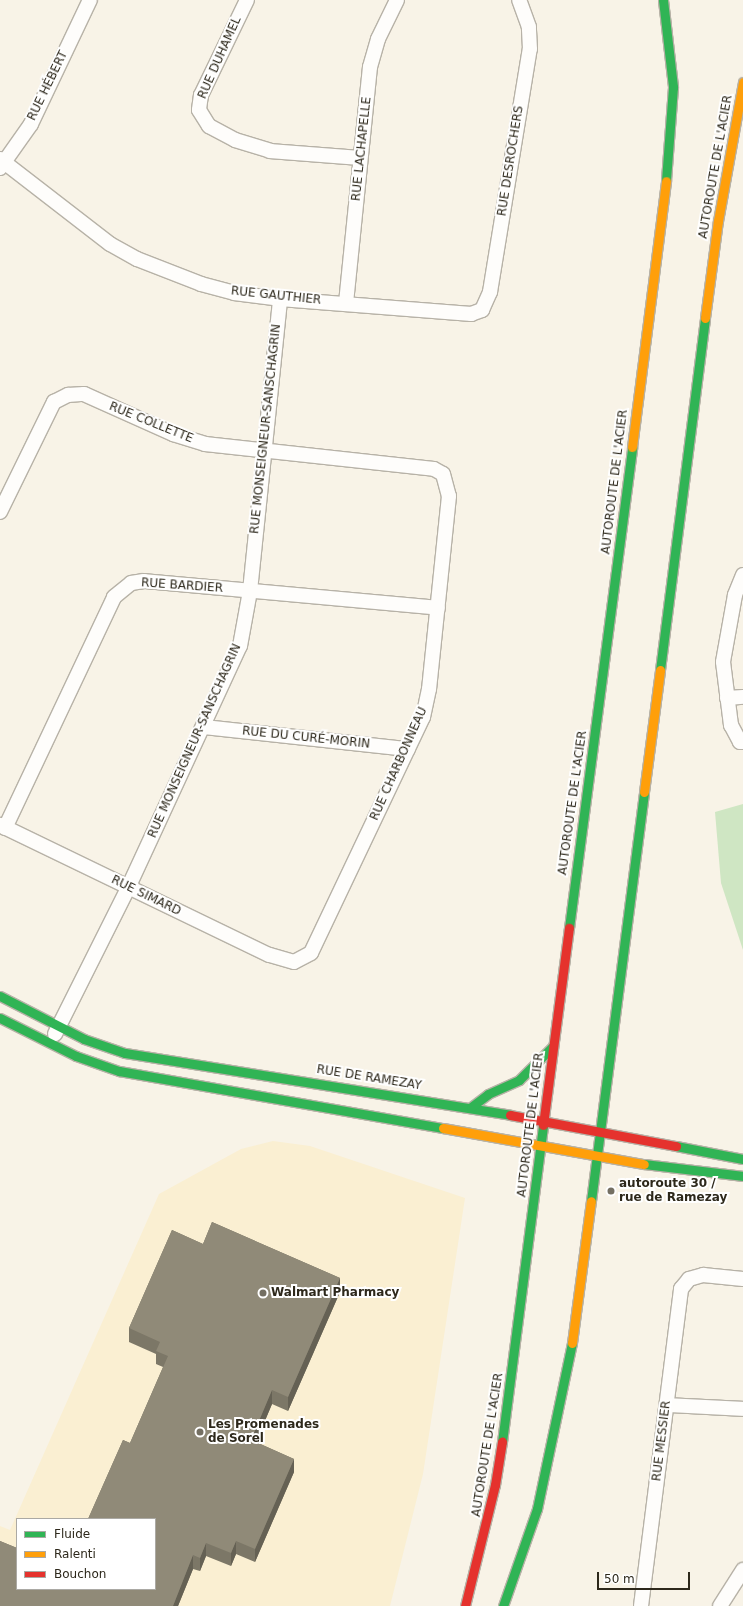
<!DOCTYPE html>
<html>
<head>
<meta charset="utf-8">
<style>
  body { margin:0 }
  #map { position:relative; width:743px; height:1606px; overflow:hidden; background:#f8f3e7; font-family:"DejaVu Sans",sans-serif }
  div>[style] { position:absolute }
  .built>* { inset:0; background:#faefd2 }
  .green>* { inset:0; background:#cfe6c3 }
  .roads { filter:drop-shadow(1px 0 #b7b2a7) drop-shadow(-1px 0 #b7b2a7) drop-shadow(0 1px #b7b2a7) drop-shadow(0 -1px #b7b2a7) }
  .street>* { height:14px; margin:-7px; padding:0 7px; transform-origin:7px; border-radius:7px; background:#fefdfb }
  .fast>* { height:9px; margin:-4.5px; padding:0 4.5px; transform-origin:4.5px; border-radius:4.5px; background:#30b455 }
  .slow>* { height:9px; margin:-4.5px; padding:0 4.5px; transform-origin:4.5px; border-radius:4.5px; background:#ff9f0a }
  .jam>* { height:9px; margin:-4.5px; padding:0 4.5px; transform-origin:4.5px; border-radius:4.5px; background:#e5322d }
  .wall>* { inset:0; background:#7c7767 }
  .shaded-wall>* { inset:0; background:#656154 }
  .building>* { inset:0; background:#908a78 }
  .dots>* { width:11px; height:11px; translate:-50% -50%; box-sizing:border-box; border:2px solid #fff; border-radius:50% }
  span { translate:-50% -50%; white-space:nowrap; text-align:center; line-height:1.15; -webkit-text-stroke:4px #fff; paint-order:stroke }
  .street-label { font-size:12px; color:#2d281b }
  .poi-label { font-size:12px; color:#2d281b; font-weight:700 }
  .left { translate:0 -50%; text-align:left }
  .legend { position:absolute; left:16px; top:1518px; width:140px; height:72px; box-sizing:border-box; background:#fff; border:1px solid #aba9a4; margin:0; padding:5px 7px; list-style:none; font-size:12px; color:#2d281b }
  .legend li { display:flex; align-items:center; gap:8px; height:20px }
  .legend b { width:20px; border:1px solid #aba9a4 }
  .scale { position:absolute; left:597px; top:1572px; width:93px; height:18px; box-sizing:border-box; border:2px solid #2d281b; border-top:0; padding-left:5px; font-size:12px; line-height:14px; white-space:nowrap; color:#2d281b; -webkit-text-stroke:3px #fff; paint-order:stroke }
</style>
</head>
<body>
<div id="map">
  <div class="built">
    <i style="clip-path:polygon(evenodd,273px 1141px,310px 1146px,465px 1198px,423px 1474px,390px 1606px,0 1606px,0 1526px,10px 1530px,159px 1194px,241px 1149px,273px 1141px,17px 1519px,155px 1519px,155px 1589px,17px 1589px,17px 1519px)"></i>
  </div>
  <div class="green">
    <i style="clip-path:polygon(743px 804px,743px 950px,721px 883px,715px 812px)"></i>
  </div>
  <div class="roads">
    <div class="street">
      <i style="left:247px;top:0;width:106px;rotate:115.8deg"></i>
      <i style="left:201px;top:95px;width:15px;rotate:98deg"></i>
      <i style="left:199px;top:110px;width:19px;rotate:58deg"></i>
      <i style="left:209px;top:126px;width:30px;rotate:28deg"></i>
      <i style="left:235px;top:140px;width:37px;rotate:17deg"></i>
      <i style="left:270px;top:151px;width:90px;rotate:4.4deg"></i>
      <i style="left:0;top:159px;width:139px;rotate:37.7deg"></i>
      <i style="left:110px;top:244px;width:31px;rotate:29deg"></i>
      <i style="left:137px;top:259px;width:69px;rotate:21.3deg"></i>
      <i style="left:201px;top:284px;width:34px;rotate:15deg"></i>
      <i style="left:234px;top:293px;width:46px;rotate:7.4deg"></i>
      <i style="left:280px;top:299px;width:192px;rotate:4.5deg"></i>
      <i style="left:471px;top:314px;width:12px;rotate:-20deg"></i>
      <i style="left:482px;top:310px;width:20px;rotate:-66deg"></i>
      <i style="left:490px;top:292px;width:246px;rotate:-80.7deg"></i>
      <i style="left:530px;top:49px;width:22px;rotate:-93deg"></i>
      <i style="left:529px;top:27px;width:29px;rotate:-110deg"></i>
      <i style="left:0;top:168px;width:54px;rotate:-54.8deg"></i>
      <i style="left:31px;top:124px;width:137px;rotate:-64.6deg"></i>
      <i style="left:346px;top:303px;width:237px;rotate:-84.2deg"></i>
      <i style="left:370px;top:67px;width:29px;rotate:-74deg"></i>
      <i style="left:378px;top:39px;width:43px;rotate:-64deg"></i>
      <i style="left:0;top:512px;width:123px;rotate:-63.9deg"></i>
      <i style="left:54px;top:402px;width:16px;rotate:-27deg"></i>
      <i style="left:68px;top:395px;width:16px;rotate:-4deg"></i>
      <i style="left:84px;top:394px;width:98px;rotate:24.2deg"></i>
      <i style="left:173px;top:434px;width:34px;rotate:17deg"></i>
      <i style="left:205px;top:444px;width:230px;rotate:6.2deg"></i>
      <i style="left:434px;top:469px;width:10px;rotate:29deg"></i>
      <i style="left:443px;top:474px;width:23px;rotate:75deg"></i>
      <i style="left:449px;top:496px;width:194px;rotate:95.9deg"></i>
      <i style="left:429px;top:689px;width:29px;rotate:102deg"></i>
      <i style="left:423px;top:717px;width:261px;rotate:115.4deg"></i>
      <i style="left:311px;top:953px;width:19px;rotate:152deg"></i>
      <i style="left:294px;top:962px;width:26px;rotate:-164deg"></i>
      <i style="left:269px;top:955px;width:299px;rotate:-154.2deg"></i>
      <i style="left:743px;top:575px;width:22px;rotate:112deg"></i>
      <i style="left:735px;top:595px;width:68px;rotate:100.2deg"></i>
      <i style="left:723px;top:662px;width:64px;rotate:82.8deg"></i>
      <i style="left:731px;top:725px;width:19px;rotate:62deg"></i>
      <i style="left:740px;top:742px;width:3px"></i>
      <i style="left:727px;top:698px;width:16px;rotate:-4deg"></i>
      <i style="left:204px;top:727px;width:205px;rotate:6.2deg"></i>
      <i style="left:5px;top:828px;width:255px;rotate:-64.7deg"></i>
      <i style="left:114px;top:597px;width:22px;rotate:-39deg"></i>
      <i style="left:131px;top:583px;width:13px;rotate:-9deg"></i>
      <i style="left:144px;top:581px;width:295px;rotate:5.2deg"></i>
      <i style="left:55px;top:1034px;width:163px;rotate:-63.4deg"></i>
      <i style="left:128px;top:888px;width:267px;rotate:-65.2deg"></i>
      <i style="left:240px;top:646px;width:56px;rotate:-79.7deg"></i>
      <i style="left:250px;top:591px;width:294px;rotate:-84.1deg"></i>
      <i style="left:667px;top:1405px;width:76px;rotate:3deg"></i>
      <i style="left:641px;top:1606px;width:320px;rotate:-82.8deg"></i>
      <i style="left:681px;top:1289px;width:13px;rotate:-51deg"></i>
      <i style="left:689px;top:1279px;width:15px;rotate:-16deg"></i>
      <i style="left:703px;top:1275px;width:40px;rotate:5.7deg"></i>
      <i style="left:720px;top:1606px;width:43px;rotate:-57.4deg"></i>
    </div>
    <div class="fast">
      <i style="left:663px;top:0;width:88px;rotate:83.4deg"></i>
      <i style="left:673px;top:87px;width:94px;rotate:94.3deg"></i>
      <i style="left:660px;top:670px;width:355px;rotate:-82.7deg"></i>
      <i style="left:569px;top:928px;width:485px;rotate:-82.5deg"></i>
      <i style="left:0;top:996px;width:94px;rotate:27.1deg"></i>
      <i style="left:84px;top:1039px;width:43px;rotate:18.9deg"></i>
      <i style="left:125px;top:1053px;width:390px;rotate:9.1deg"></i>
      <i style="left:0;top:1018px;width:85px;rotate:26.6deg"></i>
      <i style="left:76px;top:1056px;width:46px;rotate:19.2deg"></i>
      <i style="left:119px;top:1071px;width:329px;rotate:10deg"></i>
      <i style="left:471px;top:1107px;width:21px;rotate:-37deg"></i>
      <i style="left:488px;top:1094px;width:34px;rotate:-24deg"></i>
      <i style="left:519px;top:1080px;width:48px;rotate:-45deg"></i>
      <i style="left:676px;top:1146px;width:68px;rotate:11deg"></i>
      <i style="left:644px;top:1164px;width:100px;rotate:6.9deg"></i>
      <i style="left:591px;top:1201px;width:412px;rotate:-82.6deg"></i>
      <i style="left:502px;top:1442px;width:320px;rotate:-82.6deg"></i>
      <i style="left:503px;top:1606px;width:103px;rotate:-70.7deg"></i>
      <i style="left:537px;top:1509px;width:170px;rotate:-78.1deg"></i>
    </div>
    <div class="slow">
      <i style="left:705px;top:318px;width:98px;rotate:-82.4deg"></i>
      <i style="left:718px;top:221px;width:141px;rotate:-79.8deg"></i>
      <i style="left:632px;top:447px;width:268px;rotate:-82.7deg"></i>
      <i style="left:644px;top:792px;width:123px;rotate:-82.5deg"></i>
      <i style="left:443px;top:1128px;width:204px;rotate:10.2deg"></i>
      <i style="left:572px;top:1343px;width:143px;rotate:-82.4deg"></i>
    </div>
    <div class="jam">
      <i style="left:510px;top:1115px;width:169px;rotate:10.6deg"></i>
      <i style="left:543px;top:1125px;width:199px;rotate:-82.5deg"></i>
      <i style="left:465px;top:1606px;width:125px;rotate:-76.1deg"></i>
      <i style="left:495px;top:1485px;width:44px;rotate:-80.8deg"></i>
    </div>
  </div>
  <div class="wall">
    <i style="clip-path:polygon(212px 1222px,340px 1278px,340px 1292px,288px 1411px,272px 1404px,256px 1442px,294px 1459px,294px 1472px,255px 1562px,236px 1554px,231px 1566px,206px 1556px,200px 1571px,193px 1569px,178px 1606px,0 1606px,0 1541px,17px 1548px,17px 1589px,155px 1589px,155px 1519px,88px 1519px,123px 1440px,130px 1443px,163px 1367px,156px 1364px,156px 1354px,129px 1342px,129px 1328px,172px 1230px,203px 1244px)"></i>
  </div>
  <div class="shaded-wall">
    <i style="clip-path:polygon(340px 1278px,340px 1292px,288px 1411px,288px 1397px)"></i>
    <i style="clip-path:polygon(272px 1390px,272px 1404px,251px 1454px,251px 1440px)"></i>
    <i style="clip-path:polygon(294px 1459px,294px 1472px,255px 1562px,255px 1549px)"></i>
    <i style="clip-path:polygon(236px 1541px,236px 1554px,231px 1566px,231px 1553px)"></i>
    <i style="clip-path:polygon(206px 1543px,206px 1556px,200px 1571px,200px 1558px)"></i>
    <i style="clip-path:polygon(193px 1555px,193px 1569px,178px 1606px,173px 1606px)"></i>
  </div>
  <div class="building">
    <i style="clip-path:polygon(212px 1222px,340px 1278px,288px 1397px,272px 1390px,251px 1440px,294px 1459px,255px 1549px,236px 1541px,231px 1553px,206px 1543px,200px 1558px,193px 1555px,173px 1606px,0 1606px,0 1541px,17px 1548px,17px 1589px,155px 1589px,155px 1519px,88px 1519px,123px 1440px,130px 1443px,168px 1356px,156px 1351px,160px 1342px,129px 1328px,172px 1230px,203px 1244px)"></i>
  </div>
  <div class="dots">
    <i style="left:611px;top:1191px;background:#746f62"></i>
    <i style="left:263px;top:1293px;background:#746f62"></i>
    <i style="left:200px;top:1432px;background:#746f62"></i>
  </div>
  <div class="street-label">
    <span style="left:220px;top:58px;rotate:-66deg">RUE DUHAMEL</span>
    <span style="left:48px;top:86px;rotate:-64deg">RUE HÉBERT</span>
    <span style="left:362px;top:149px;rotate:-84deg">RUE LACHAPELLE</span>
    <span style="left:511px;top:161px;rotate:-81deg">RUE DESROCHERS</span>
    <span style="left:716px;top:167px;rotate:-80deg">AUTOROUTE DE L'ACIER</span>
    <span style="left:276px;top:296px;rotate:6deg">RUE GAUTHIER</span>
    <span style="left:151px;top:423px;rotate:22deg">RUE COLLETTE</span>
    <span style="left:266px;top:429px;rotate:-84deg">RUE MONSEIGNEUR-SANSCHAGRIN</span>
    <span style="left:615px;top:482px;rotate:-83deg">AUTOROUTE DE L'ACIER</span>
    <span style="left:182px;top:586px;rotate:4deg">RUE BARDIER</span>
    <span style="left:306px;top:738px;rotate:6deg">RUE DU CURÉ-MORIN</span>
    <span style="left:195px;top:741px;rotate:-66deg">RUE MONSEIGNEUR-SANSCHAGRIN</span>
    <span style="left:399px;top:764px;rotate:-66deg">RUE CHARBONNEAU</span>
    <span style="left:573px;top:803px;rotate:-82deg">AUTOROUTE DE L'ACIER</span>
    <span style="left:146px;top:896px;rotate:26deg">RUE SIMARD</span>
    <span style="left:369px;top:1078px;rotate:9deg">RUE DE RAMEZAY</span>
    <span style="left:531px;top:1125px;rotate:-83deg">AUTOROUTE DE L'ACIER</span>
    <span style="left:662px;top:1441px;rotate:-83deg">RUE MESSIER</span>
    <span style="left:488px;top:1445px;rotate:-81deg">AUTOROUTE DE L'ACIER</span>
  </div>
  <div class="poi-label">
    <span class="left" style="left:619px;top:1191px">autoroute 30 /<br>rue de Ramezay</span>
    <span class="left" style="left:271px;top:1293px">Walmart Pharmacy</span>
    <span class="left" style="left:208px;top:1432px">Les Promenades<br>de Sorel</span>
  </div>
  <ul class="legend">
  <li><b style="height:5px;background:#30b455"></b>Fluide</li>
  <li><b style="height:5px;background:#ff9f0a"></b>Ralenti</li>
  <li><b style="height:5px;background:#e5322d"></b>Bouchon</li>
  </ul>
  <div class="scale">50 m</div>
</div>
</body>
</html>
